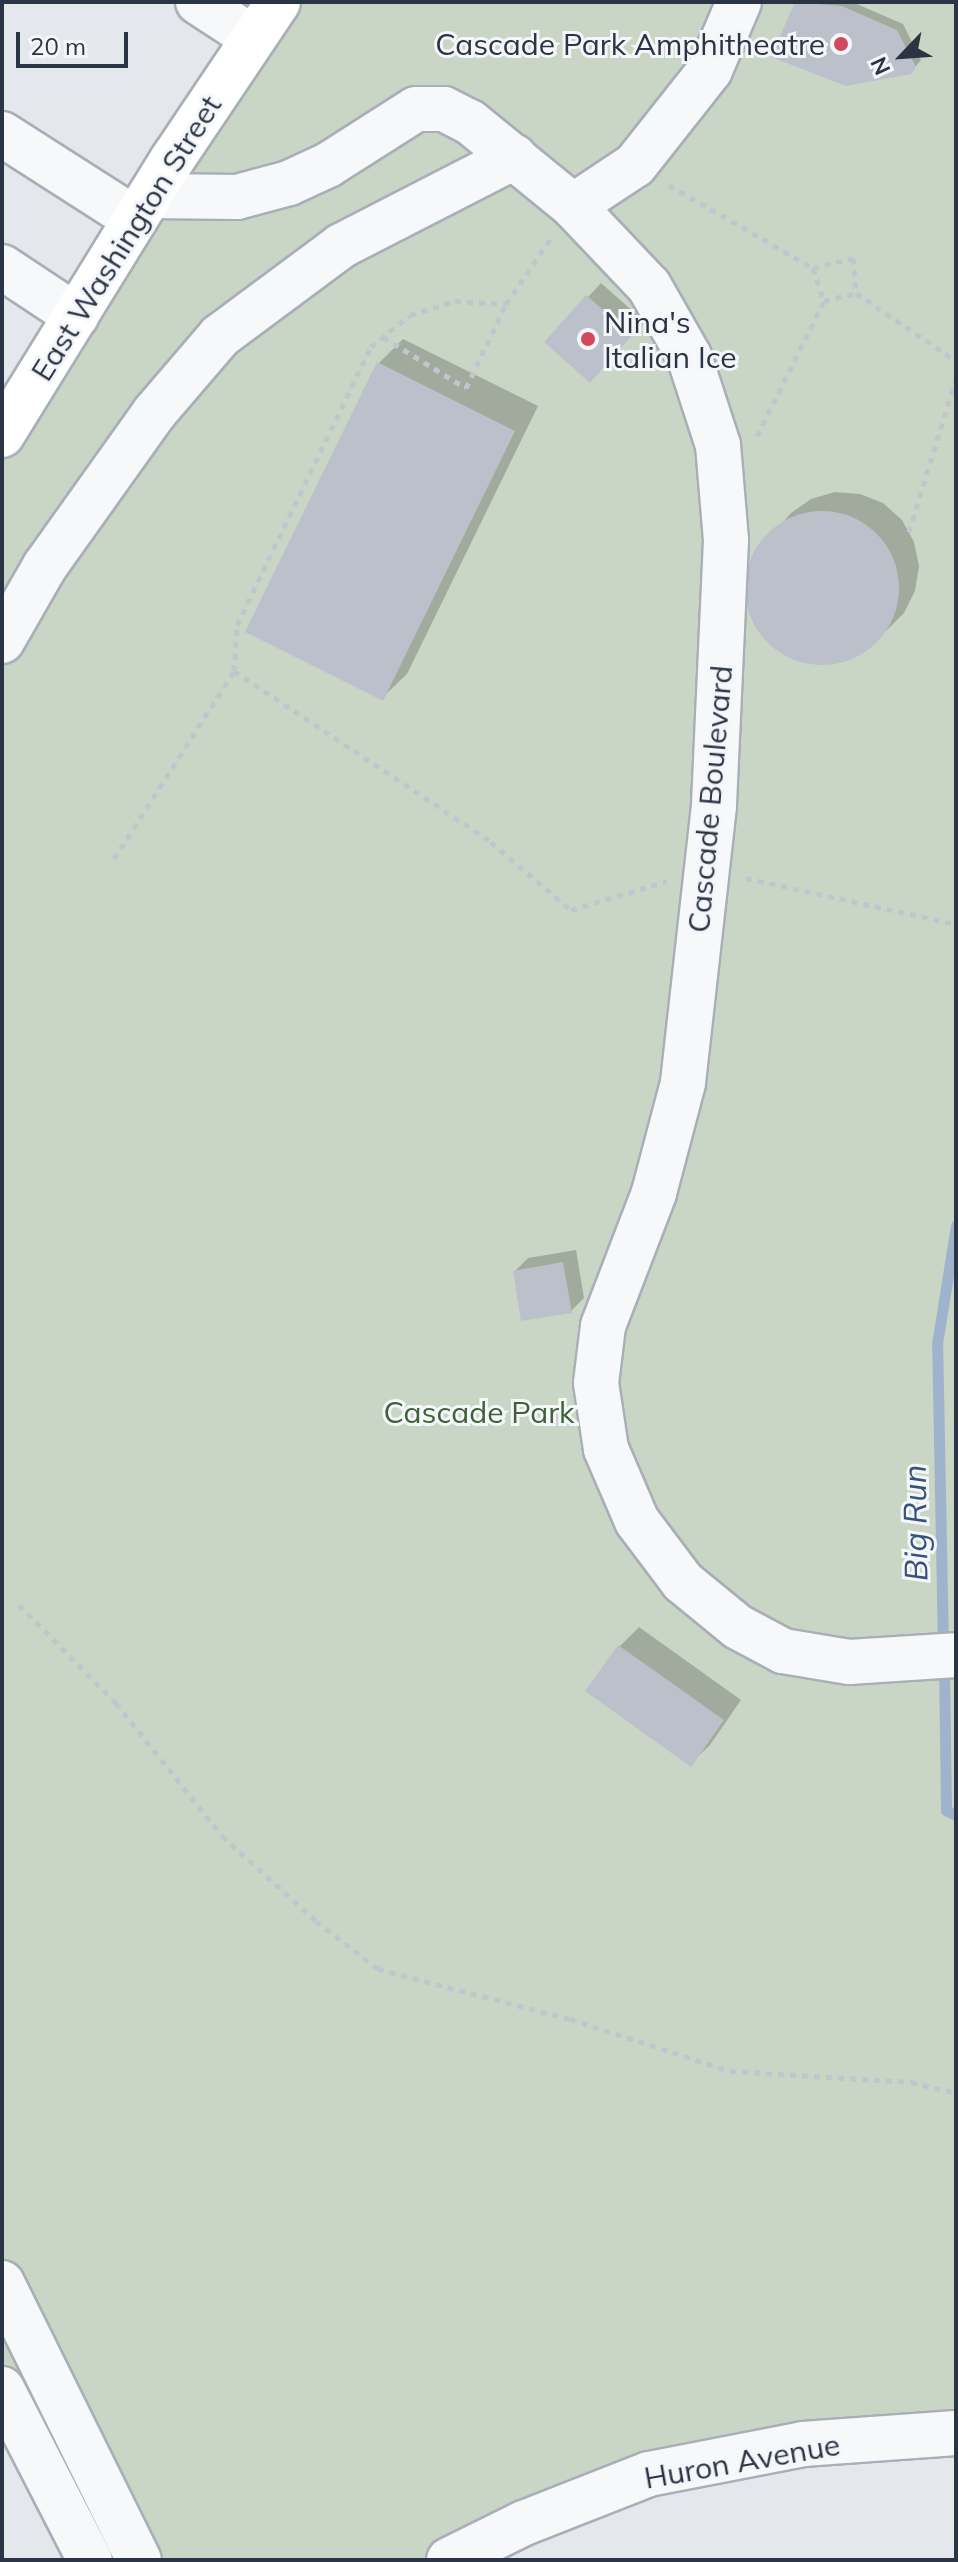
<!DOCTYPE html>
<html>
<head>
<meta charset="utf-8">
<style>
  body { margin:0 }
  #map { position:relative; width:958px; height:2562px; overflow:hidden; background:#e4e7ec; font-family:Mulish,sans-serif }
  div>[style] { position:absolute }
  .green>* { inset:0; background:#c9d6c5 }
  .shadow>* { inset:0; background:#0003 }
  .stream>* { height:11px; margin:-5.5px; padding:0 5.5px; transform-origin:5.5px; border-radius:5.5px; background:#9fb4cc }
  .building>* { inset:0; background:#bbc0ca }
  .round { border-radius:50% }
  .path>* { height:5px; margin-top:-2.5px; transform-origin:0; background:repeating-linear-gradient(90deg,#c2c5cb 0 6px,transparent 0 12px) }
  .roads { filter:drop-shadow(2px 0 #a9aeb7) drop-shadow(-2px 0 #a9aeb7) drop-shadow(0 2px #a9aeb7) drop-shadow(0 -2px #a9aeb7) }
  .minor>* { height:44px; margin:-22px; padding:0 22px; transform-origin:22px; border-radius:22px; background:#f7f8fa }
  .major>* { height:44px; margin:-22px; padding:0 22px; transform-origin:22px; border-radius:22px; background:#fff }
  .dots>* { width:22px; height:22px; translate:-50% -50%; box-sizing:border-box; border:4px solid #f4f6f9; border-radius:50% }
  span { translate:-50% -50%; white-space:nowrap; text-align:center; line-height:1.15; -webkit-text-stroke:6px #f4f6f9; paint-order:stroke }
  .poi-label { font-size:30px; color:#2b3445 }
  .right { translate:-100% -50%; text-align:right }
  .left { translate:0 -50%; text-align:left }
  .street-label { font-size:30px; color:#2b3445 }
  .park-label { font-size:30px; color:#3f6138 }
  .water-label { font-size:32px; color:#34527a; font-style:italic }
  .frame { position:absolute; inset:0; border:4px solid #2b3445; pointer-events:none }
  .north { position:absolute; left:862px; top:16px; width:80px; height:80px; -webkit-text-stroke:6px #f4f6f9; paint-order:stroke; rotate:245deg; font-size:22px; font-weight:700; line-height:32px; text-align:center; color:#2b3445 }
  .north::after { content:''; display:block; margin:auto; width:28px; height:36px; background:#2b3445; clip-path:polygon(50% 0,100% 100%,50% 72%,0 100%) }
  .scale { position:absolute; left:16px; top:32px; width:112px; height:36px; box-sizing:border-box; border:4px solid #2b3445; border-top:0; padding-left:10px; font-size:24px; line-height:28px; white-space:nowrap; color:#2b3445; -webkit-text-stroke:6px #f4f6f9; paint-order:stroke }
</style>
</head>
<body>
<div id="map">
  <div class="green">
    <i style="clip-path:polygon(278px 2px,956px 2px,956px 2433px,802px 2444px,449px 2560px,90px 2560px,2px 2389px,2px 435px)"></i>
  </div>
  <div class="shadow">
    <i style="clip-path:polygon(852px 2px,903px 24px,921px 60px,911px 72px,797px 3px)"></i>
    <i style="clip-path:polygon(601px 283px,644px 321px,603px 367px,547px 342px)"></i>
    <i style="clip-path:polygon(403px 339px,538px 406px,407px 674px,382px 698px,379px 363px)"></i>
    <i style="clip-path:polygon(835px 492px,860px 494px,883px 503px,902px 520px,914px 542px,919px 566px,915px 591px,904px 613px,884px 633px,865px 650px,843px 661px,818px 664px,794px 658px,773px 645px,757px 626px,748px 602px,747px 577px,755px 554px,791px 513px,811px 499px)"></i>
    <i style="clip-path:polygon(576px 1250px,584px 1298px,571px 1311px,515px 1271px,528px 1258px)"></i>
    <i style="clip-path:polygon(639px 1627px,741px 1700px,710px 1745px,690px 1764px,588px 1691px,620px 1646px)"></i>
  </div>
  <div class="stream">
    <i style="left:943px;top:1648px;width:304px;rotate:-91.1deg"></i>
    <i style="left:937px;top:1344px;width:120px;rotate:-80.9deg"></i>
    <i style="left:944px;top:1665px;width:145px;rotate:89.2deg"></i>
    <i style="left:946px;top:1810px;width:11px;rotate:27deg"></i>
  </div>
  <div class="building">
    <i style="clip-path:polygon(795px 2px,842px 6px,897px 30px,916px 67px,912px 74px,846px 86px,771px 57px)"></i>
    <i style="clip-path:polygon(586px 295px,632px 335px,590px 383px,544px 342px)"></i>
    <i style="clip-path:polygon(377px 362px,515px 431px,383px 701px,245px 632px)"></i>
    <i class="round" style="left:745px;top:511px;width:154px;height:154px"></i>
    <i style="clip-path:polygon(563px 1262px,572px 1313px,521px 1321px,513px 1271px)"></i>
    <i style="clip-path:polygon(618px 1645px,724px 1720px,691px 1767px,585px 1691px)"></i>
  </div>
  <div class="path">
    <i style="left:669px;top:185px;width:166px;rotate:30deg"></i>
    <i style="left:813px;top:268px;width:41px;rotate:-14deg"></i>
    <i style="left:853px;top:258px;width:35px;rotate:85deg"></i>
    <i style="left:856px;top:293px;width:121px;rotate:34.2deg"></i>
    <i style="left:813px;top:268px;width:35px;rotate:72deg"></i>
    <i style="left:824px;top:301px;width:33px;rotate:-14deg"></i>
    <i style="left:383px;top:337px;width:97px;rotate:31.6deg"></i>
    <i style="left:466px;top:388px;width:93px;rotate:-64.5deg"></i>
    <i style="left:757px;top:436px;width:151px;rotate:-63.6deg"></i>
    <i style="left:909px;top:532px;width:161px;rotate:-73deg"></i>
    <i style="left:234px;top:671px;width:46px;rotate:-86.3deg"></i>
    <i style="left:237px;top:625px;width:309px;rotate:-64.3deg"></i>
    <i style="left:371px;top:347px;width:50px;rotate:-39.4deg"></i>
    <i style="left:410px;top:315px;width:47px;rotate:-17.3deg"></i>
    <i style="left:455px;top:301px;width:51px;rotate:3.4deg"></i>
    <i style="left:506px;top:304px;width:80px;rotate:-55.7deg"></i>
    <i style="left:114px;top:859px;width:223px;rotate:-57.4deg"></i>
    <i style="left:234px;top:671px;width:309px;rotate:33.6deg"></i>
    <i style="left:491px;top:842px;width:105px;rotate:40.4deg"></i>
    <i style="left:571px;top:910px;width:100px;rotate:-16.8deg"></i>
    <i style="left:746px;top:878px;width:215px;rotate:12.4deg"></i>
    <i style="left:19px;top:1605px;width:138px;rotate:45.3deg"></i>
    <i style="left:116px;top:1703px;width:170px;rotate:51.4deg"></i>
    <i style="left:222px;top:1836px;width:127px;rotate:42.1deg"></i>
    <i style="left:316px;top:1921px;width:78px;rotate:37.7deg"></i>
    <i style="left:378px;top:1969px;width:198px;rotate:14.6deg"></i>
    <i style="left:570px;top:2019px;width:168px;rotate:18deg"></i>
    <i style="left:730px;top:2071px;width:181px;rotate:3.5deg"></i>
    <i style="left:911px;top:2082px;width:46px;rotate:13.7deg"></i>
  </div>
  <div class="roads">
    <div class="minor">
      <i style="left:198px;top:2px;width:66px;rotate:33.2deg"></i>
      <i style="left:2px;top:134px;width:158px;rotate:32.6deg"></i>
      <i style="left:150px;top:196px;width:87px;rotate:0.7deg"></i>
      <i style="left:237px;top:197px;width:54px;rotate:-15.1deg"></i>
      <i style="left:289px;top:183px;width:43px;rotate:-24.8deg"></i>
      <i style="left:328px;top:165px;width:104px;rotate:-32.5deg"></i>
      <i style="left:416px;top:109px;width:28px"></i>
      <i style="left:444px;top:109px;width:29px;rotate:27deg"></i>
      <i style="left:470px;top:122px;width:133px;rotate:39.2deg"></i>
      <i style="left:573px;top:206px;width:110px;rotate:46.5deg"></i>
      <i style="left:649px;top:286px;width:81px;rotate:60.3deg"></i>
      <i style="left:689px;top:356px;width:94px;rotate:72deg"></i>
      <i style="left:718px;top:445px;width:95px;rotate:85.2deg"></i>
      <i style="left:726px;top:540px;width:266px;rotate:92.6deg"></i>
      <i style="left:714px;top:806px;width:279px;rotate:96.4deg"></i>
      <i style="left:683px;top:1083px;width:114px;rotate:104.8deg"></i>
      <i style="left:654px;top:1193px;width:142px;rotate:111deg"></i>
      <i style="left:603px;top:1326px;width:57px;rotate:97deg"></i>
      <i style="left:596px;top:1383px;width:67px;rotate:81.4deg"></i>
      <i style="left:606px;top:1449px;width:78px;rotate:66.7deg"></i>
      <i style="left:637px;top:1521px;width:76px;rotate:53deg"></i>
      <i style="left:683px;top:1582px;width:71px;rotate:39.3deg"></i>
      <i style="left:738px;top:1627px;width:51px;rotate:28.1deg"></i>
      <i style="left:783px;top:1651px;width:67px;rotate:9.5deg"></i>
      <i style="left:849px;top:1662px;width:107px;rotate:-3.7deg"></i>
      <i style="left:573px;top:206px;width:74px;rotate:-33.5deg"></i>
      <i style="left:635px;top:165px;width:121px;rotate:-51.7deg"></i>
      <i style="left:710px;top:70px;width:74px;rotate:-66.9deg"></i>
      <i style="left:2px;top:267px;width:89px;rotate:33.5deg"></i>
      <i style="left:2px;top:641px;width:86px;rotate:-60.2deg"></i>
      <i style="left:45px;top:566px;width:188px;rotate:-54.5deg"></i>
      <i style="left:154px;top:413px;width:101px;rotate:-49.4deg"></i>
      <i style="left:220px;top:336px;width:151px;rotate:-36.6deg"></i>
      <i style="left:341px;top:246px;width:195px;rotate:-27.2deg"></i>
      <i style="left:2px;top:2283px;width:309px;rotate:63.7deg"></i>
      <i style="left:2px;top:2389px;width:192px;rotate:62.8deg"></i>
      <i style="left:449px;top:2560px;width:84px;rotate:-26.3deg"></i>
      <i style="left:524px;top:2523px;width:134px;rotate:-21.4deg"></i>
      <i style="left:649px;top:2474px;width:157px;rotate:-11deg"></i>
      <i style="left:803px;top:2444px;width:153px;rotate:-4.1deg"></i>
    </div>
    <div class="major">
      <i style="left:2px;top:435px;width:323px;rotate:-58.3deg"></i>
      <i style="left:172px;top:160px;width:190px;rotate:-56.1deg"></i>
    </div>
  </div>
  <div class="dots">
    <i style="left:841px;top:44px;background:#d1495b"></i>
    <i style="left:588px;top:339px;background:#d1495b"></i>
  </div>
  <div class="poi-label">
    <span class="right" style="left:825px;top:44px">Cascade Park Amphitheatre</span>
    <span class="left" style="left:604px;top:339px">Nina's<br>Italian Ice</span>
  </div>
  <div class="street-label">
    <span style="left:126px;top:238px;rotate:-58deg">East Washington Street</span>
    <span style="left:710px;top:799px;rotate:-85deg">Cascade Boulevard</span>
    <span style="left:742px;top:2461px;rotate:-10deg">Huron Avenue</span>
  </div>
  <div class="park-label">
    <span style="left:479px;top:1412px">Cascade Park</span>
  </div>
  <div class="water-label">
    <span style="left:915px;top:1523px;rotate:-91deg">Big Run</span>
  </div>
  <div class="frame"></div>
  <div class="north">N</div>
  <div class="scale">20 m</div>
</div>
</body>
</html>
